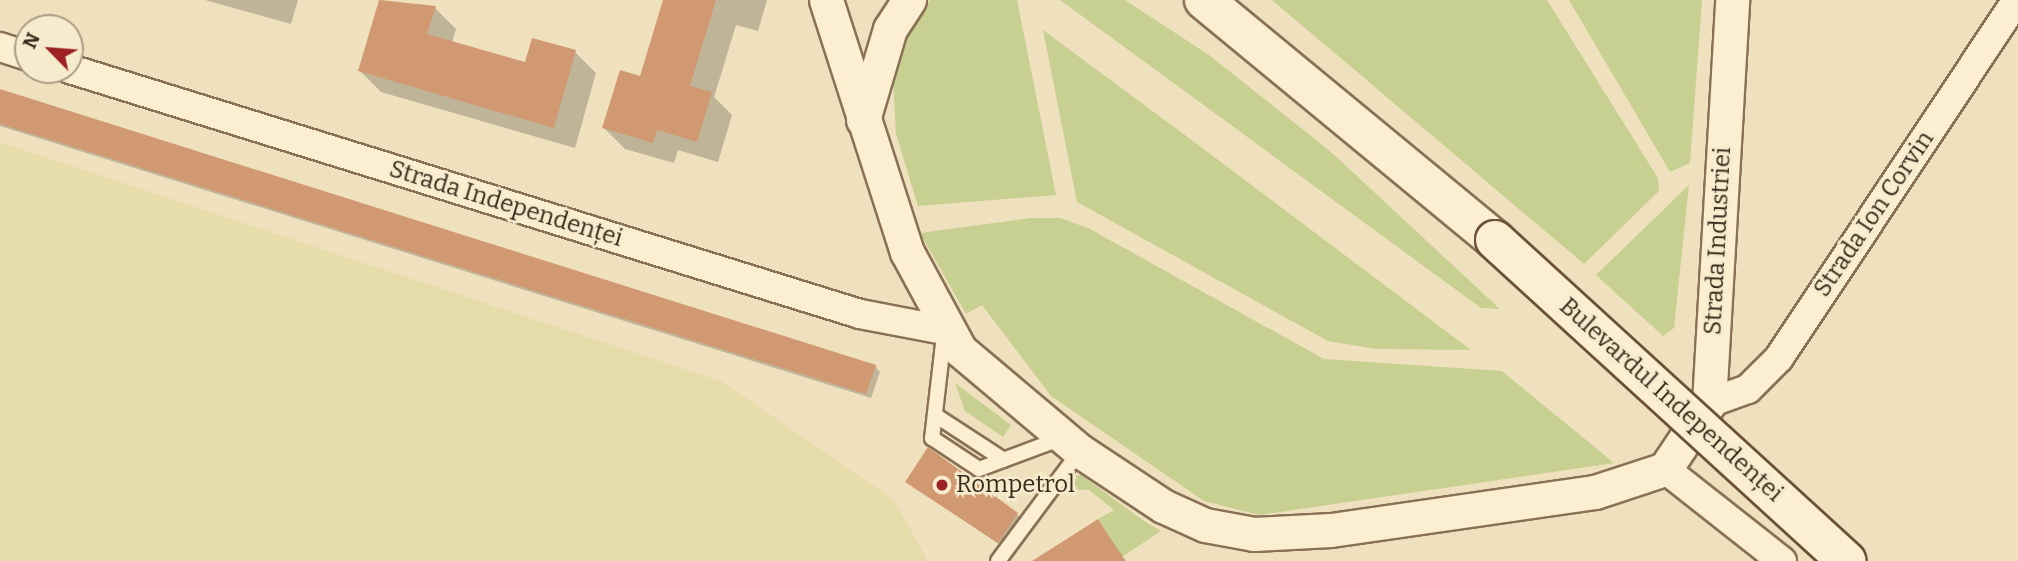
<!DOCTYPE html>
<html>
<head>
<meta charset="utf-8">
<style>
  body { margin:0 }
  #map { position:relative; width:2018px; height:561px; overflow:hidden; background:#f0e1be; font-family:Bitter,serif }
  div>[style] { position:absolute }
  .farmland>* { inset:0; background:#e6ddab }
  .green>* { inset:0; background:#c7cf91 }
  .shadow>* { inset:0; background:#0003 }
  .building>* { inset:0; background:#d19971 }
  .roads { filter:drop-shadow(2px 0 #897156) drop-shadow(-2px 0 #897156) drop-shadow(0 2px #897156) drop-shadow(0 -2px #897156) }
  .service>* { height:14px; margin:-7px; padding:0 7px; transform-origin:7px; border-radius:7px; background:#fbeed1 }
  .minor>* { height:28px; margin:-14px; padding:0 14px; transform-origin:14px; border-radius:14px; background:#fbeed1 }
  .tertiary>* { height:33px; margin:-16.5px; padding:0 16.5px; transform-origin:16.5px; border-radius:16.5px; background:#fbeed1 }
  .secondary>* { height:38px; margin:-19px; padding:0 19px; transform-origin:19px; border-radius:19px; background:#fbeed1 }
  .bridges { filter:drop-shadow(2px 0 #6b5239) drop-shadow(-2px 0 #6b5239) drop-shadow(0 2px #6b5239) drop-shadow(0 -2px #6b5239) }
  .secondary-bridge>* { height:38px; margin:-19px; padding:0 19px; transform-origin:19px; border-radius:19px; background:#fbeed1 }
  .dots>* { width:19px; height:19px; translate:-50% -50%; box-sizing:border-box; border:4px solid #f7ebce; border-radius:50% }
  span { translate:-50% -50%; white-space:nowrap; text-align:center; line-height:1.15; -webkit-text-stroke:5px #f7ebce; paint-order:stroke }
  .street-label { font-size:24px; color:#38291b }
  .poi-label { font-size:24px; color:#38291b }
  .left { translate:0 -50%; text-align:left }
  .north { position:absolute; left:14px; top:14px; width:70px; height:70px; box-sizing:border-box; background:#f7ebce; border:2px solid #ab9d86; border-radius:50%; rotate:295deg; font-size:19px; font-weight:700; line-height:28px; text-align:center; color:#38291b }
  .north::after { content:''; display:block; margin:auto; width:24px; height:32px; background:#9c2223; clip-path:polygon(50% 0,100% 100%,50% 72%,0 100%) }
</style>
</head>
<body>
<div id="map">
  <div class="farmland">
    <i style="clip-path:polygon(0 142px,723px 382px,894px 500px,928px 561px,0 561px)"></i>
  </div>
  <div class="green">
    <i style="clip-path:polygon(930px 0,1017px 0,1056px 195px,918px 206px,896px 134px,893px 78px,911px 28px)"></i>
    <i style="clip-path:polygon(1060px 0,1125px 0,1209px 55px,1330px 151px,1500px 309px,1481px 308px)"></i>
    <i style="clip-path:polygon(1272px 0,1547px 0,1658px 178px,1659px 191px,1584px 264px)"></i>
    <i style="clip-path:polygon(1569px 0,1702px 0,1690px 163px,1670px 172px)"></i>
    <i style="clip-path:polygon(1043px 30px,1201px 147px,1471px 350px,1376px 349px,1328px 341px,1077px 202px)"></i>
    <i style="clip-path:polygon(1689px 185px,1674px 328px,1663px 336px,1596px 275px)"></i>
    <i style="clip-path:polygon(1031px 218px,1060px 218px,1088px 228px,1324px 359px,1502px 371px,1614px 463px,1259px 515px,1204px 501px,1051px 396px,982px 305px,966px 314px,920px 233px)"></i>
    <i style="clip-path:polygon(955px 383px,1011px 425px,1003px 437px,965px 411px)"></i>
    <i style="clip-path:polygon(1081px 475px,1144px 521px,1161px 531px,1122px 557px,1098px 519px,1114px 510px,1089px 490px,1066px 489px,1073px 476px)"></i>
  </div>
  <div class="shadow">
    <i style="clip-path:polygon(205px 0,298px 0,291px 24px)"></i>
    <i style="clip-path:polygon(381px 0,435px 8px,456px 29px,452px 43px,526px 64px,575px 52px,596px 73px,575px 148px,381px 92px,360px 71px)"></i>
    <i style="clip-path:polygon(665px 0,767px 0,758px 31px,736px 25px,723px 68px,714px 97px,732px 115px,718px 162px,678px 150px,674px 163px,625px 149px,604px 128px,641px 78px)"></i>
    <i style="clip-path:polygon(0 91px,875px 366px,880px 372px,871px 398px,0 126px)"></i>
    <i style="clip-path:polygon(907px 482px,1017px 514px,1024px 522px,1006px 549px)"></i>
    <i style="clip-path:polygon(1098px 521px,1126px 561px,1036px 561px)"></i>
  </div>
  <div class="building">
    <i style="clip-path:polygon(379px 0,436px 6px,427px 34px,525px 62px,532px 38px,576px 50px,554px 128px,358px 71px)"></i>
    <i style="clip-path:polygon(663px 0,716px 0,690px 86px,712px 92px,697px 142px,657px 130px,653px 143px,602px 128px,620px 70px,640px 76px)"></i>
    <i style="clip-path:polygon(0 89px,876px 365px,866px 394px,0 124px)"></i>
    <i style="clip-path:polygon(928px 447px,1018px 513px,998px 543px,905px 482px)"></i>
    <i style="clip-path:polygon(1098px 519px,1125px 561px,1032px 561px,1073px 535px)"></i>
  </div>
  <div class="roads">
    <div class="service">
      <i style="left:944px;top:335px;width:104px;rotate:96.6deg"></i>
      <i style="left:932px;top:438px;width:56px;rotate:33.4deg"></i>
      <i style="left:979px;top:469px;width:89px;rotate:-20.5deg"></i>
      <i style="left:935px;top:415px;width:82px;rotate:33.1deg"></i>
      <i style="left:998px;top:561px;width:137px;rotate:-53.3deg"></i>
    </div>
    <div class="minor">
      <i style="left:0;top:47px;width:29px;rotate:18deg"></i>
      <i style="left:70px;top:69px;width:827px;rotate:17.23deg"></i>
      <i style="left:860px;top:314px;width:86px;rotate:10.8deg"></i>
      <i style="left:1709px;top:403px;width:41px;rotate:-19.7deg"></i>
      <i style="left:1748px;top:389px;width:44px;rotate:-45deg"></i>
      <i style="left:1779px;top:358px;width:430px;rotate:-56.4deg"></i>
      <i style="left:1665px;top:469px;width:149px;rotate:38.2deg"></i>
    </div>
    <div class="tertiary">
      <i style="left:826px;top:0;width:265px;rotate:72.2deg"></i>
      <i style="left:907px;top:252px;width:111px;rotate:61.6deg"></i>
      <i style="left:960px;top:350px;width:157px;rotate:40.1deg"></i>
      <i style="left:1080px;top:451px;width:100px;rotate:33.5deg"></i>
      <i style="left:1163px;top:506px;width:46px;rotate:24.3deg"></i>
      <i style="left:1205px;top:525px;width:50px;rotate:10.4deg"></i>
      <i style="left:1254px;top:534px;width:77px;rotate:-3deg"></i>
      <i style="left:1331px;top:530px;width:267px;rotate:-8.2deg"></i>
      <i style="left:1595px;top:492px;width:74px;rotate:-18.2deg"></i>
      <i style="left:1665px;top:469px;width:79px;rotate:-56.3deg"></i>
      <i style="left:1709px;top:403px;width:404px;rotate:-86.7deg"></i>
      <i style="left:863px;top:120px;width:95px;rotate:-73.5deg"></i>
      <i style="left:890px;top:29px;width:35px;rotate:-57deg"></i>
    </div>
    <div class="secondary">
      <i style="left:1204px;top:0;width:377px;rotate:39.5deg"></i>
    </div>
  </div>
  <div class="bridges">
    <div class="secondary-bridge">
      <i style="left:1495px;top:240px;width:476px;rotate:42.4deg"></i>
    </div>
  </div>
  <div class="dots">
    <i style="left:942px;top:485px;background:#9c2223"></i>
  </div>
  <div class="street-label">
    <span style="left:506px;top:204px;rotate:17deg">Strada Independenței</span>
    <span style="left:1874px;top:214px;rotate:-56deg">Strada Ion Corvin</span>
    <span style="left:1718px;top:241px;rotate:-87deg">Strada Industriei</span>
    <span style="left:1671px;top:400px;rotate:42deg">Bulevardul Independenței</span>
  </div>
  <div class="poi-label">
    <span class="left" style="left:956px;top:485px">Rompetrol</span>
  </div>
  <div class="north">N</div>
</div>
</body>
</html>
